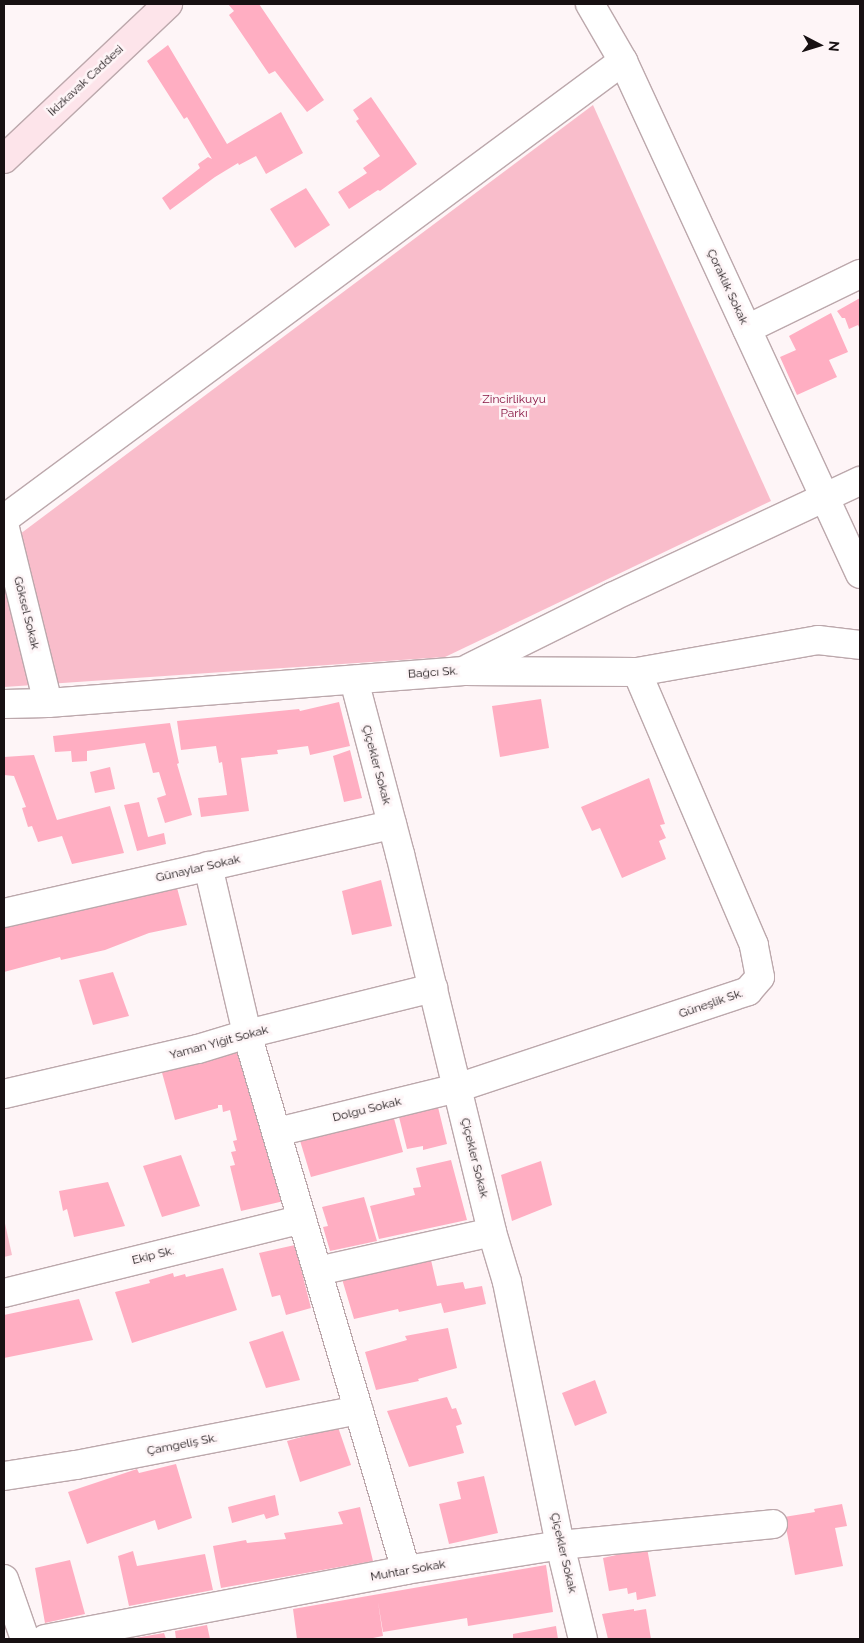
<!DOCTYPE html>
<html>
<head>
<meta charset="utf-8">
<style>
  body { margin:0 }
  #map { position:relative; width:864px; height:1643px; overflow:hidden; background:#fef5f7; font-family:Raleway,sans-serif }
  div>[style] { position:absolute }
  .green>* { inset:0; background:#f9bdcb }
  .building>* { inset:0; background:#ffaec2 }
  .roads { filter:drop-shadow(1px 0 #bca8ac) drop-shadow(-1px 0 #bca8ac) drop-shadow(0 1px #bca8ac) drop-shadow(0 -1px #bca8ac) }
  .street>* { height:28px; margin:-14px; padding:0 14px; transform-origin:14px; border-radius:14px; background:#fff }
  .secondary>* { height:28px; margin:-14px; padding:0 14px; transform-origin:14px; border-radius:14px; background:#fde4ea }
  span { translate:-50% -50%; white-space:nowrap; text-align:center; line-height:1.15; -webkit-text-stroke:5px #fef5f7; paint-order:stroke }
  .street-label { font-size:12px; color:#171012 }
  .park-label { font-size:12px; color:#871442 }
  .frame { position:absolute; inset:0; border:5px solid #171012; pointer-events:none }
  .north { position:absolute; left:794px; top:20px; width:50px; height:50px; -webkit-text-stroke:4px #fef5f7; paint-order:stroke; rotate:95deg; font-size:14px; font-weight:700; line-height:20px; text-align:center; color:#171012 }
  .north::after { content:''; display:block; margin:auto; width:18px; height:22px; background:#171012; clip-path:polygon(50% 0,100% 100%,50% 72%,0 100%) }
</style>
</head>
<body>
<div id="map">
  <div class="green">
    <i style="clip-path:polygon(593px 105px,771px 501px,445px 657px,4px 687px,4px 546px)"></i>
    <i style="clip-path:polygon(4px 1219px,12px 1255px,4px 1257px)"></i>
  </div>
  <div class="building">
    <i style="clip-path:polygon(228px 4px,259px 4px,324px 100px,307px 112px,275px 71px,269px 74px,229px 15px,234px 11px)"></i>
    <i style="clip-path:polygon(168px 45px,227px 144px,281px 112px,303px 153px,266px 174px,256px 156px,239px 165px,238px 163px,215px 177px,170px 210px,162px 198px,200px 168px,198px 164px,208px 157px,212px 159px,187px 117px,184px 119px,147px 61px)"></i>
    <i style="clip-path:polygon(371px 97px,417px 164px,380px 191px,378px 190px,349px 209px,338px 192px,367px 173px,363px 168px,380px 156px,356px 121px,359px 119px,353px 110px)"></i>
    <i style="clip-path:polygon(306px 188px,330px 225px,295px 248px,270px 209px)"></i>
    <i style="clip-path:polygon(860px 298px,860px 329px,858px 325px,849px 329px,845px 318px,842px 318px,837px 311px)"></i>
    <i style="clip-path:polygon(831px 313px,848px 352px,829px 360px,837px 377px,797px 395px,780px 357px,796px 350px,789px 336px)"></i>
    <i style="clip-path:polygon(541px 699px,549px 748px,500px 757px,492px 706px)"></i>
    <i style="clip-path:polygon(339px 702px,350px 746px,310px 755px,308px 746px,277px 750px,278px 754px,241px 758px,249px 811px,201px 817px,198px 798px,227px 795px,222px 762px,219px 763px,216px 746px,181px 750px,177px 721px,299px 709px,300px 711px)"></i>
    <i style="clip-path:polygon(170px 723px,179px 763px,177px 764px,192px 815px,165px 823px,157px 798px,166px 795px,159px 772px,153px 773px,145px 743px,87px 751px,87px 761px,72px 762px,71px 751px,55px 752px,53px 736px)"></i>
    <i style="clip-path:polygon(350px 750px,362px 798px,344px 802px,333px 756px)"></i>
    <i style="clip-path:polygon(34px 755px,57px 820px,110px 806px,124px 853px,72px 864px,62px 836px,38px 842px,32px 826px,28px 827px,22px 808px,26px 807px,14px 776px,4px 775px,4px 757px)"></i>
    <i style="clip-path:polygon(110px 767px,115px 789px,95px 793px,90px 772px)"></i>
    <i style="clip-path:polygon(649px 778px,665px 824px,660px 825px,666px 838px,659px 841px,666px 859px,622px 878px,600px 828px,592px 831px,581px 807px)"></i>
    <i style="clip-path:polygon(139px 802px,148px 837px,164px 833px,166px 844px,137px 851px,124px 805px)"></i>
    <i style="clip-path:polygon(381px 880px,392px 926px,352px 935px,342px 891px)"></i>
    <i style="clip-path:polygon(176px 884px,187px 925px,149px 933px,105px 950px,61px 960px,60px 957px,4px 972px,4px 914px)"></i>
    <i style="clip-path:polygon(113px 972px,129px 1016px,93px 1025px,79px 980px)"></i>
    <i style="clip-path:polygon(246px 1049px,284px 1201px,241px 1211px,230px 1166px,235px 1165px,231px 1152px,236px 1151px,233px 1141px,237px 1140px,230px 1110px,223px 1112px,222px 1105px,218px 1105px,218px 1108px,175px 1120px,161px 1069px)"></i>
    <i style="clip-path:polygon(436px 1099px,447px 1144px,423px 1150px,423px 1146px,407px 1149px,397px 1109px)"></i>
    <i style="clip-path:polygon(392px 1111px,403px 1152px,311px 1177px,298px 1134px)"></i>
    <i style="clip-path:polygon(181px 1155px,200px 1206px,162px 1217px,143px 1166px)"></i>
    <i style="clip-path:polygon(451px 1160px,467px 1220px,379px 1239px,370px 1206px,415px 1195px,413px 1188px,421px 1187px,416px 1168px)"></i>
    <i style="clip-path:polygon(541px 1161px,552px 1205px,512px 1221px,501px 1175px)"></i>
    <i style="clip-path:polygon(108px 1182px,125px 1226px,74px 1237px,67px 1209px,63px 1211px,59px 1191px)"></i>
    <i style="clip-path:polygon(364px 1197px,377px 1241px,330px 1251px,323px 1227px,328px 1226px,322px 1207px)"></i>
    <i style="clip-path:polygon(295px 1245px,311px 1308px,286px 1315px,280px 1295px,272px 1297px,259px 1253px)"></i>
    <i style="clip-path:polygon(431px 1260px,437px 1286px,463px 1282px,465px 1289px,482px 1286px,486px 1304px,444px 1313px,441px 1303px,399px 1312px,398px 1309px,354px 1319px,342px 1279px)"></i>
    <i style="clip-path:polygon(223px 1268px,237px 1310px,132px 1343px,115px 1292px,150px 1283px,149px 1280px,173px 1273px,174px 1277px,185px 1274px,186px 1277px)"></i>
    <i style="clip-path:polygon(79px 1299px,93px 1340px,4px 1358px,4px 1315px)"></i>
    <i style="clip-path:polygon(448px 1328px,457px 1368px,418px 1379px,419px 1381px,376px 1390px,365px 1352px,407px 1340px,405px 1336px)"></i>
    <i style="clip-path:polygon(283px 1331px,300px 1380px,266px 1388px,249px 1342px)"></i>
    <i style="clip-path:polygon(595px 1380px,607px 1413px,575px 1426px,562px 1393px)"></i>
    <i style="clip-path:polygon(447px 1397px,452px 1409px,456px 1408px,462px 1424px,456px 1426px,464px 1453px,409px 1467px,387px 1411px)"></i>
    <i style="clip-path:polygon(338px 1427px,351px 1465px,300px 1482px,287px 1441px)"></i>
    <i style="clip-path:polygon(176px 1464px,192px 1518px,158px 1530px,155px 1520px,87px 1544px,68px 1492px,137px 1469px,139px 1473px)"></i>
    <i style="clip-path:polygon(484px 1476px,498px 1533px,449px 1544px,439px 1504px,461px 1499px,457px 1482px)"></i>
    <i style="clip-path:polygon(275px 1495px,279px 1515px,266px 1519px,264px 1514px,232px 1523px,228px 1507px)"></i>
    <i style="clip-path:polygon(842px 1504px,847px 1526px,835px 1528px,843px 1566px,795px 1575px,784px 1517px,815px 1512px,814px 1509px)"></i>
    <i style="clip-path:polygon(360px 1507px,373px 1561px,221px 1588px,213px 1546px,246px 1540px,247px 1543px,286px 1539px,284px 1533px,343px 1524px,338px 1512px)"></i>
    <i style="clip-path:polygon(647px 1548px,656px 1596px,637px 1600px,636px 1592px,628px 1594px,627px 1588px,609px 1591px,603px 1558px)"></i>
    <i style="clip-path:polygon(133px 1551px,137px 1566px,205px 1554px,213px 1590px,129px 1606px,118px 1556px)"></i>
    <i style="clip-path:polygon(70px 1560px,85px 1614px,45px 1623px,35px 1568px)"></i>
    <i style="clip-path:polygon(546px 1565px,553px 1612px,468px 1626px,467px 1618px,383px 1632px,378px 1602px,383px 1636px,368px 1639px,297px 1639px,293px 1609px)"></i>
    <i style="clip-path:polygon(634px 1609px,634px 1611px,646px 1609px,651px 1639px,608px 1639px,602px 1614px)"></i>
    <i style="clip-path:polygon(207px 1625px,210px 1639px,176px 1639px,175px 1631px)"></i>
    <i style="clip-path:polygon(556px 1626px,558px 1639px,513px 1639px,513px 1634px)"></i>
    <i style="clip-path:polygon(164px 1633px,166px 1639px,135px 1639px,135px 1638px)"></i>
  </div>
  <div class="roads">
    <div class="street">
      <i style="left:590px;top:4px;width:66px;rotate:59.9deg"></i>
      <i style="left:623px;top:61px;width:565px;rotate:65.2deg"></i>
      <i style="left:747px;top:329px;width:126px;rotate:-26deg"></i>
      <i style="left:4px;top:519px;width:770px;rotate:-36.5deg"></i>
      <i style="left:4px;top:524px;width:184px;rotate:76.2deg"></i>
      <i style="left:469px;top:668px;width:160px;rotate:-26.4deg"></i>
      <i style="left:612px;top:597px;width:274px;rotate:-25.1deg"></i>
      <i style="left:354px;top:680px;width:180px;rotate:75.2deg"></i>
      <i style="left:400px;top:854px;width:389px;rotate:76.3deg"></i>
      <i style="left:492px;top:1232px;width:52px;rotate:73.3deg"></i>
      <i style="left:507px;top:1282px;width:268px;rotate:78.6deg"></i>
      <i style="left:560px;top:1545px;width:97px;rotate:76.3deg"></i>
      <i style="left:4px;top:704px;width:44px;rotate:-1.3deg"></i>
      <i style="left:48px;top:703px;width:417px;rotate:-4.4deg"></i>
      <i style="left:464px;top:671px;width:173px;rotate:0.3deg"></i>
      <i style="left:637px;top:672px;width:184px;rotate:-10deg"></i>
      <i style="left:818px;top:640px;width:42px;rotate:6.8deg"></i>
      <i style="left:208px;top:866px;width:172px;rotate:76.9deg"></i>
      <i style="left:247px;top:1034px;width:559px;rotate:73.48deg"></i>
      <i style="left:4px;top:913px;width:398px;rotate:-12.8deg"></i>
      <i style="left:4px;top:1094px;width:199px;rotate:-13.1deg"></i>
      <i style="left:198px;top:1049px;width:51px;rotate:-17deg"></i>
      <i style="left:247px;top:1034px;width:192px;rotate:-13.9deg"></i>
      <i style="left:277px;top:1132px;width:185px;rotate:-13.7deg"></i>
      <i style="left:457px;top:1088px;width:307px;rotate:-18.4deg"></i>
      <i style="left:748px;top:991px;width:18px;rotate:-49deg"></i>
      <i style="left:760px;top:977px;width:33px;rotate:-101deg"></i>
      <i style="left:754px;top:945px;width:297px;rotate:-113.2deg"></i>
      <i style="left:318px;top:1271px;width:178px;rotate:-12.6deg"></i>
      <i style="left:4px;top:1293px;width:307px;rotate:-13.9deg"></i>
      <i style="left:4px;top:1476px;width:73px;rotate:-8.7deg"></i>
      <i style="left:76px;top:1465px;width:288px;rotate:-11deg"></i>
      <i style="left:4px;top:1579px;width:64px;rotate:70.7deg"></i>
      <i style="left:45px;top:1639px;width:368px;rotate:-10.8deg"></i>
      <i style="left:406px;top:1570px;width:156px;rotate:-9.2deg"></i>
      <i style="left:560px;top:1545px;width:214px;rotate:-5.6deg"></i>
    </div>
    <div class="secondary">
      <i style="left:4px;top:159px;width:226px;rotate:-43.4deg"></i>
    </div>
  </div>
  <div class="street-label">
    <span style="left:86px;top:81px;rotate:-43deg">İkizkavak Caddesi</span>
    <span style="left:727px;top:287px;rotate:65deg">Çoraklık Sokak</span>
    <span style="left:26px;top:613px;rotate:76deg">Göksel Sokak</span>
    <span style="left:433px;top:673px;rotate:-4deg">Bağcı Sk.</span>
    <span style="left:376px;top:765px;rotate:75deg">Çiçekler Sokak</span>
    <span style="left:198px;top:869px;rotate:-13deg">Günaylar Sokak</span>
    <span style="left:711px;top:1004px;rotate:-19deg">Güneşlik Sk.</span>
    <span style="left:219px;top:1043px;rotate:-15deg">Yaman Yiğit Sokak</span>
    <span style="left:367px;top:1110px;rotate:-14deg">Dolgu Sokak</span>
    <span style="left:474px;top:1158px;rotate:76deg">Çiçekler Sokak</span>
    <span style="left:153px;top:1256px;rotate:-14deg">Ekip Sk.</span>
    <span style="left:182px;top:1445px;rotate:-11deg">Çamgeliş Sk.</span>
    <span style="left:563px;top:1553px;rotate:77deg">Çiçekler Sokak</span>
    <span style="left:408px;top:1571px;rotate:-10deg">Muhtar Sokak</span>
  </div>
  <div class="park-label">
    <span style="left:514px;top:407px">Zincirlikuyu<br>Parkı</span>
  </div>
  <div class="frame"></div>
  <div class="north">N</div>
</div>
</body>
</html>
